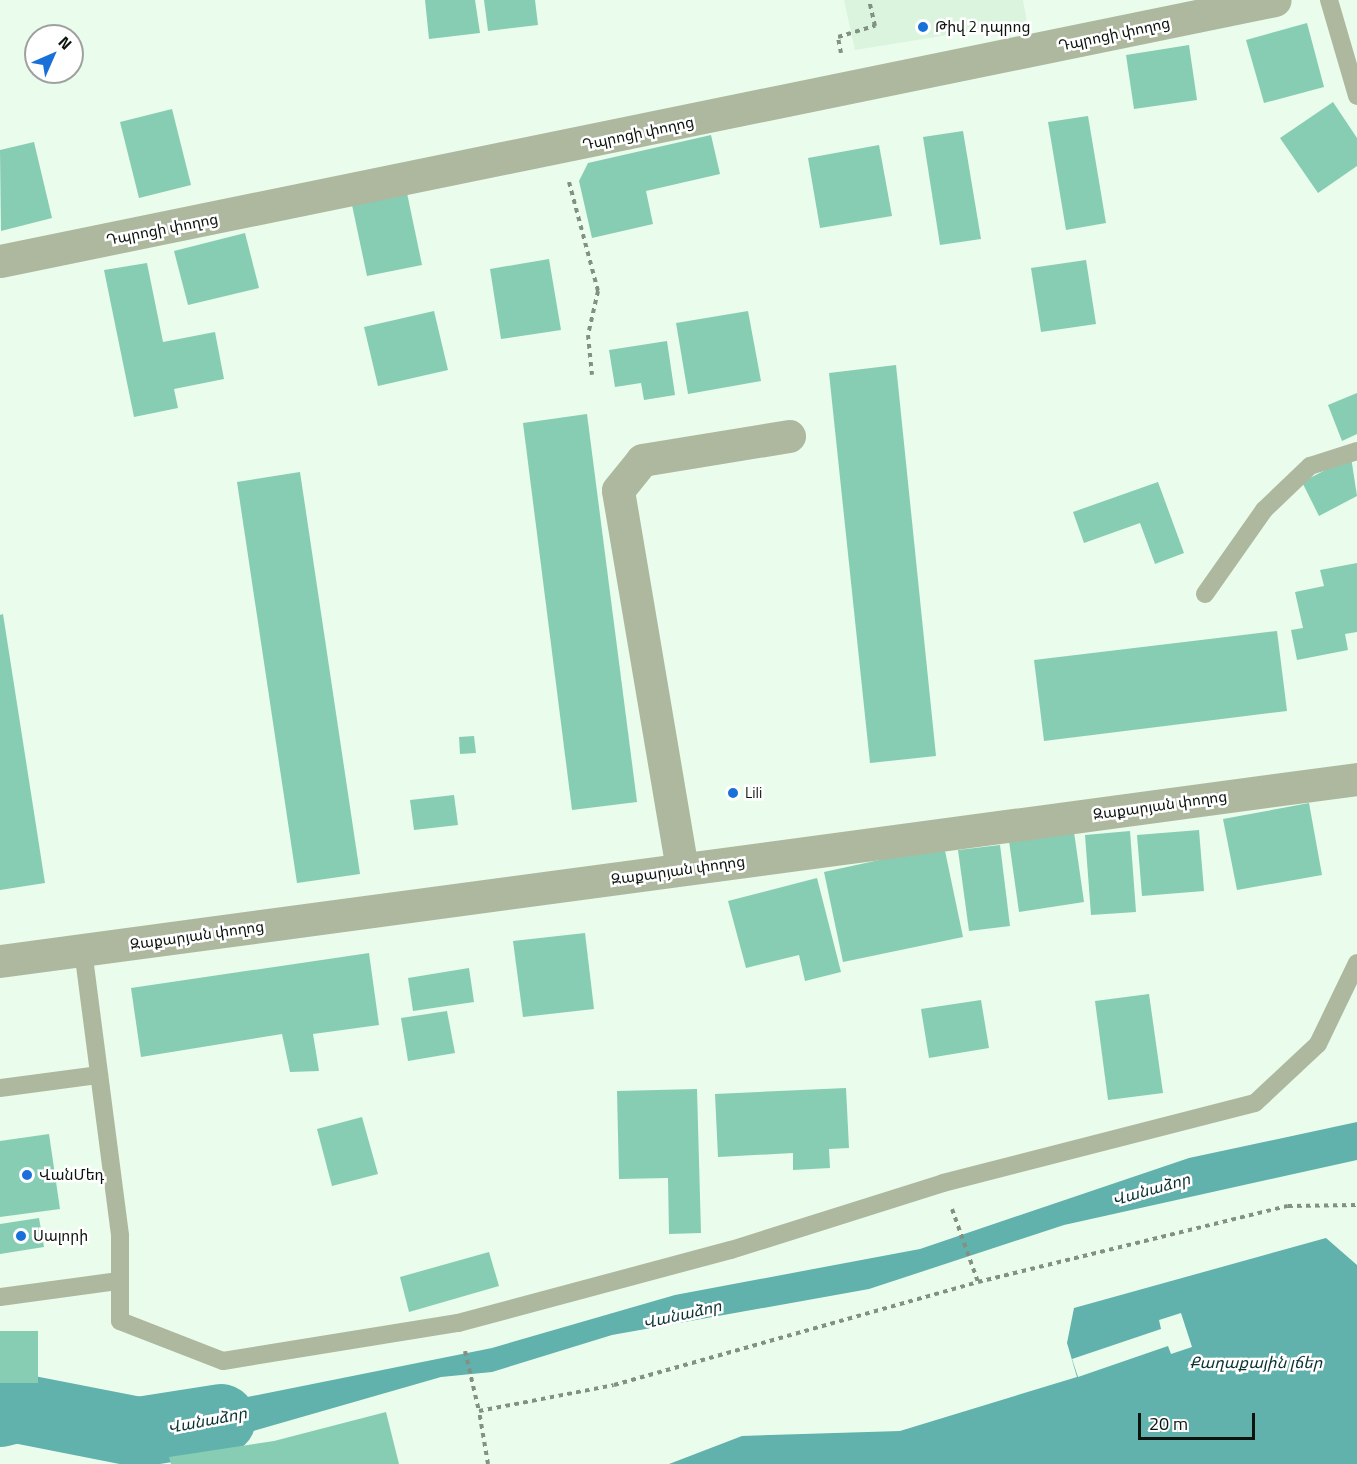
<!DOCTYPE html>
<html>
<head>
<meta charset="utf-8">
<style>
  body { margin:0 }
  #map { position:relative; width:1357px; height:1464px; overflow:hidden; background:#eafceb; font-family:"Titillium Web","Noto Sans Armenian",sans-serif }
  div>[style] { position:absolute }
  .built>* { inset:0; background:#dbf4dd }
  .water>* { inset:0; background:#61b1ad }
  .pier>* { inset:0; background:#eafceb }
  .river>* { height:70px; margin:-35px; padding:0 35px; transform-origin:35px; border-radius:35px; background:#61b1ad }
  .building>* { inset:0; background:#87cdb4 }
  .path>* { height:4px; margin-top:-2px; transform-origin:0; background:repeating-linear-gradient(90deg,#839084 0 4.5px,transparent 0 9px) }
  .service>* { height:18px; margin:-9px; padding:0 9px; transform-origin:9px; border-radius:9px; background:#aeb89f }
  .minor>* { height:33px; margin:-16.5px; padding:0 16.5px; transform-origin:16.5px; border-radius:16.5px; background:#aeb89f }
  .dots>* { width:16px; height:16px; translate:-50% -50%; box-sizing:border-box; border:3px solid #fff; border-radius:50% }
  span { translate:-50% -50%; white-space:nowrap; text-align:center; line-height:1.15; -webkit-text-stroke:5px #fff; paint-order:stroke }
  .poi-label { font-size:15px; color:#0d140e }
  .left { translate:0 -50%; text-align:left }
  .street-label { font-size:15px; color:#0d140e }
  .water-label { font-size:16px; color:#0b3332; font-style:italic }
  .north { position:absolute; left:24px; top:24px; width:60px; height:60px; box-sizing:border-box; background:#fff; border:2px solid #9ea19f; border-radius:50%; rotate:45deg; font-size:16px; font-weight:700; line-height:24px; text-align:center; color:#0d140e }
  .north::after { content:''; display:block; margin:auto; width:21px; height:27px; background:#1970d9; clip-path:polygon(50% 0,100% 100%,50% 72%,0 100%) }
  .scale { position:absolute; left:1138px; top:1413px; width:117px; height:27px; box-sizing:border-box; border:3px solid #0d140e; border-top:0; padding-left:8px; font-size:18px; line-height:21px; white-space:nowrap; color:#0d140e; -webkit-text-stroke:4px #fff; paint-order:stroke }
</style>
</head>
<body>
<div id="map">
  <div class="built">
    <i style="clip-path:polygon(844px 0,1023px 0,1027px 22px,855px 50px)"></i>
  </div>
  <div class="water">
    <i style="clip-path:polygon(1357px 1122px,1357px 1160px,1064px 1225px,869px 1289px,612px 1335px,492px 1372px,441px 1377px,246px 1433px,154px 1448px,124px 1432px,153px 1416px,492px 1348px,675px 1295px,920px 1249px,1189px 1158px)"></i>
    <i style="clip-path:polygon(1326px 1238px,1357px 1265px,1357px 1464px,669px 1464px,742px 1436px,900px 1431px,1077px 1377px,1067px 1343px,1074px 1308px)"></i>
  </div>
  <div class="pier">
    <i style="clip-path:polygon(1181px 1313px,1192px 1347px,1171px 1354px,1168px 1346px,1078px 1377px,1072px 1359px,1161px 1329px,1159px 1320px)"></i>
  </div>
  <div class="river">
    <i style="left:0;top:1412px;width:16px;rotate:-14deg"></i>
    <i style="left:16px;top:1408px;width:124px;rotate:11.1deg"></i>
    <i style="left:138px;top:1432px;width:84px;rotate:-8.9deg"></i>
  </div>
  <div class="building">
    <i style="clip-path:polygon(425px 0,475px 0,480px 33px,429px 39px)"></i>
    <i style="clip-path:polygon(484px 0,535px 0,538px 25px,488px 31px)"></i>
    <i style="clip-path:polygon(1307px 23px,1324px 87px,1264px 103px,1246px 40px)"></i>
    <i style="clip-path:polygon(1189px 45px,1197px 100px,1134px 109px,1126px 55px)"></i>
    <i style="clip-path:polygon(1333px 102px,1357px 138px,1357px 166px,1318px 193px,1280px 138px)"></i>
    <i style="clip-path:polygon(172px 109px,191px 185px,139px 198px,120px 122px)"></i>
    <i style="clip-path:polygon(1088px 116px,1106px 223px,1066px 230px,1048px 122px)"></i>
    <i style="clip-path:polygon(963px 131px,981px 239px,940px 245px,923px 137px)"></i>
    <i style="clip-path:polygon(711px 135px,720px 174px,646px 191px,653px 224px,592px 238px,579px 181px,588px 163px)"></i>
    <i style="clip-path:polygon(34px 142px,52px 218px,1px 231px,0 150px)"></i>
    <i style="clip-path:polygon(879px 145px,892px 216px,820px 228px,808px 158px)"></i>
    <i style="clip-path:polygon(407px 193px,422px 265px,367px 276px,352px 205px)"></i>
    <i style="clip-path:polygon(245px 233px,259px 288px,188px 305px,174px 251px)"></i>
    <i style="clip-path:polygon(549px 259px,561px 330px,501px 339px,490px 269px)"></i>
    <i style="clip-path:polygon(1086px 260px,1096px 324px,1041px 332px,1031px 268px)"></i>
    <i style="clip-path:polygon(147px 263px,163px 342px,215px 332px,224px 379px,174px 389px,178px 408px,134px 417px,104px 270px)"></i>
    <i style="clip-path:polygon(434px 311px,448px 370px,378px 386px,364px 327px)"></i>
    <i style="clip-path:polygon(748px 311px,761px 381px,688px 394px,676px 323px)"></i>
    <i style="clip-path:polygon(667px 341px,675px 395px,644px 400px,641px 383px,615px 387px,609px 350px)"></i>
    <i style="clip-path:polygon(896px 365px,936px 756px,870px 763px,829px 373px)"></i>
    <i style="clip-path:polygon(1357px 393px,1357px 434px,1342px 441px,1328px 405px)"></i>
    <i style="clip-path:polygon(587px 414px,637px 802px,572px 810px,523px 423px)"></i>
    <i style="clip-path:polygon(1351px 457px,1357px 496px,1319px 516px,1302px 482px)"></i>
    <i style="clip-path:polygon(300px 472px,360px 874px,297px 883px,237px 482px)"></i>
    <i style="clip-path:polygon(1158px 482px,1184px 553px,1155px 564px,1140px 523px,1084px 543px,1073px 512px)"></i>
    <i style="clip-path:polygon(1357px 563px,1357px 632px,1345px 634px,1348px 650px,1297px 660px,1291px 630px,1303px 628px,1295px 592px,1324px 586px,1320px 570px)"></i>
    <i style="clip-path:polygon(3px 614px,45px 883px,0 890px,0 615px)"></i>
    <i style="clip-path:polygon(1277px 631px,1287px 711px,1044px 741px,1034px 660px)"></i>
    <i style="clip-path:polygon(474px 736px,476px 753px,460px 754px,459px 737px)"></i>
    <i style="clip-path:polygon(454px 795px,458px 825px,414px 830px,410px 800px)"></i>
    <i style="clip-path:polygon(1309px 803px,1322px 875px,1237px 890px,1223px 819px)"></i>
    <i style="clip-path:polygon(1199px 830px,1204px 891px,1142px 896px,1137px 835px)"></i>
    <i style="clip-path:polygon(1130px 831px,1136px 912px,1091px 915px,1085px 835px)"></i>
    <i style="clip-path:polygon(1074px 832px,1084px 902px,1019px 912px,1009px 841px)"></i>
    <i style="clip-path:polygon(1000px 845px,1010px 926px,969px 931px,958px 850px)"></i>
    <i style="clip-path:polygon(944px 846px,963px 937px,843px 962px,824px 872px)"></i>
    <i style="clip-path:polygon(817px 878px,841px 972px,805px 981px,799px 955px,746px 968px,728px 901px)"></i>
    <i style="clip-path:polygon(585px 933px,594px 1009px,523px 1017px,513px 941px)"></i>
    <i style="clip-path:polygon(369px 953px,379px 1025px,313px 1034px,319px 1071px,290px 1072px,282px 1034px,141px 1057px,131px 988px)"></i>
    <i style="clip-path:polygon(469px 968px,474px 1002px,413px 1011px,408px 978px)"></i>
    <i style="clip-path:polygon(1149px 994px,1163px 1093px,1108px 1100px,1095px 1001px)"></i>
    <i style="clip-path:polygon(981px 1000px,989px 1048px,929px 1058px,921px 1009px)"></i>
    <i style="clip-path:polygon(447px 1011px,455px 1053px,408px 1061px,401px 1018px)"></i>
    <i style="clip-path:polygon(846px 1088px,849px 1148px,829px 1149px,830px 1168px,793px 1170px,793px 1153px,718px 1157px,715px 1094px)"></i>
    <i style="clip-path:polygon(697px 1089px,701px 1233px,669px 1234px,668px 1178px,619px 1179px,617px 1091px)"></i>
    <i style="clip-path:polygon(362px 1117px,378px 1174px,332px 1186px,317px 1129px)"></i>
    <i style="clip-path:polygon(49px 1134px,60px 1209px,0 1217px,0 1141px)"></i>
    <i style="clip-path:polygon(39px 1218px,44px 1247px,0 1254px,0 1224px)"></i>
    <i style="clip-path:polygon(489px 1252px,499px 1286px,409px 1312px,400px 1277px)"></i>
    <i style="clip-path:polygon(0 1331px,38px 1331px,38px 1383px,0 1383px)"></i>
    <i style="clip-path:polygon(386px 1412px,399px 1464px,171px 1464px,169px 1457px,274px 1441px)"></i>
  </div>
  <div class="path">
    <i style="left:841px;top:53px;width:16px;rotate:-101deg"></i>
    <i style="left:838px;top:37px;width:39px;rotate:-17deg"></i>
    <i style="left:875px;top:26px;width:27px;rotate:-103deg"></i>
    <i style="left:569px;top:182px;width:113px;rotate:75.1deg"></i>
    <i style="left:598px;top:291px;width:45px;rotate:102.8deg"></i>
    <i style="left:588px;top:335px;width:40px;rotate:84.3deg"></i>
    <i style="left:952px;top:1209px;width:77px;rotate:70.4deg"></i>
    <i style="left:465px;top:1351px;width:62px;rotate:76.9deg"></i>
    <i style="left:488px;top:1464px;width:54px;rotate:-99.6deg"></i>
    <i style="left:479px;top:1411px;width:137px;rotate:-10.9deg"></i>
    <i style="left:614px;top:1385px;width:378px;rotate:-15.8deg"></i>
    <i style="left:978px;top:1282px;width:319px;rotate:-13.8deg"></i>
    <i style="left:1288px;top:1206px;width:69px;rotate:-0.8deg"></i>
  </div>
  <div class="service">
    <i style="left:1329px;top:0;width:100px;rotate:73.7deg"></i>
    <i style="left:1205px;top:594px;width:103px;rotate:-54.9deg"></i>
    <i style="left:1264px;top:510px;width:64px;rotate:-43.7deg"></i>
    <i style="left:1310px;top:466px;width:49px;rotate:-17.7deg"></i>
    <i style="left:83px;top:950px;width:288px;rotate:82.6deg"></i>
    <i style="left:120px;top:1236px;width:85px;rotate:90deg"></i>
    <i style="left:120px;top:1321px;width:110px;rotate:21.2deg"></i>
    <i style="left:223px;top:1361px;width:238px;rotate:-9.2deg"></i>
    <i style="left:458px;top:1323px;width:283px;rotate:-15deg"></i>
    <i style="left:731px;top:1250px;width:222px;rotate:-17.5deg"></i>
    <i style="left:943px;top:1183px;width:322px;rotate:-14.4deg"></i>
    <i style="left:1255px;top:1103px;width:86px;rotate:-43.1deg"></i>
    <i style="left:1318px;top:1044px;width:90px;rotate:-64.3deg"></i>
    <i style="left:0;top:1088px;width:100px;rotate:-7.5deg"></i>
    <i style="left:0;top:1297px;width:120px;rotate:-7.7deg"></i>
  </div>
  <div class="minor">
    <i style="left:0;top:261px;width:1301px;rotate:-11.57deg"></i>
    <i style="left:682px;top:869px;width:384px;rotate:-99.6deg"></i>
    <i style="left:618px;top:490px;width:38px;rotate:-51deg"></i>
    <i style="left:642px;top:460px;width:149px;rotate:-9.3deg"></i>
    <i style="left:0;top:961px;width:1369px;rotate:-7.64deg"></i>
  </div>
  <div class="dots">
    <i style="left:923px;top:27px;background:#1970d9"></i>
    <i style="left:733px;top:793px;background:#1970d9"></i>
    <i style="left:27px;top:1175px;background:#1970d9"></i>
    <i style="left:21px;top:1236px;background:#1970d9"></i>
  </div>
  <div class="poi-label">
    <span class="left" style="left:935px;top:27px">Թիվ 2 դպրոց</span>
    <span class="left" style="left:745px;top:793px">Lili</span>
    <span class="left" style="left:39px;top:1175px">ՎանՄեդ</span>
    <span class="left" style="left:33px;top:1236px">Սալորի</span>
  </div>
  <div class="street-label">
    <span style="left:1114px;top:34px;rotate:-12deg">Դպրոցի փողոց</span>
    <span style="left:638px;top:133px;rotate:-12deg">Դպրոցի փողոց</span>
    <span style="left:162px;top:229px;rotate:-11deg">Դպրոցի փողոց</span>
    <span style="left:1160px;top:805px;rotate:-8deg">Զաքարյան փողոց</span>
    <span style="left:678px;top:870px;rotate:-8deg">Զաքարյան փողոց</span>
    <span style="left:197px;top:935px;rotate:-8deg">Զաքարյան փողոց</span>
  </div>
  <div class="water-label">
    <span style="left:1151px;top:1189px;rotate:-16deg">Վանաձոր</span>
    <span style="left:682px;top:1314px;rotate:-13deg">Վանաձոր</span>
    <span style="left:1256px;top:1362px">Քաղաքային լճեր</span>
    <span style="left:207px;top:1420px;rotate:-11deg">Վանաձոր</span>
  </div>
  <div class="north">N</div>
  <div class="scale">20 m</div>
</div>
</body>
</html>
